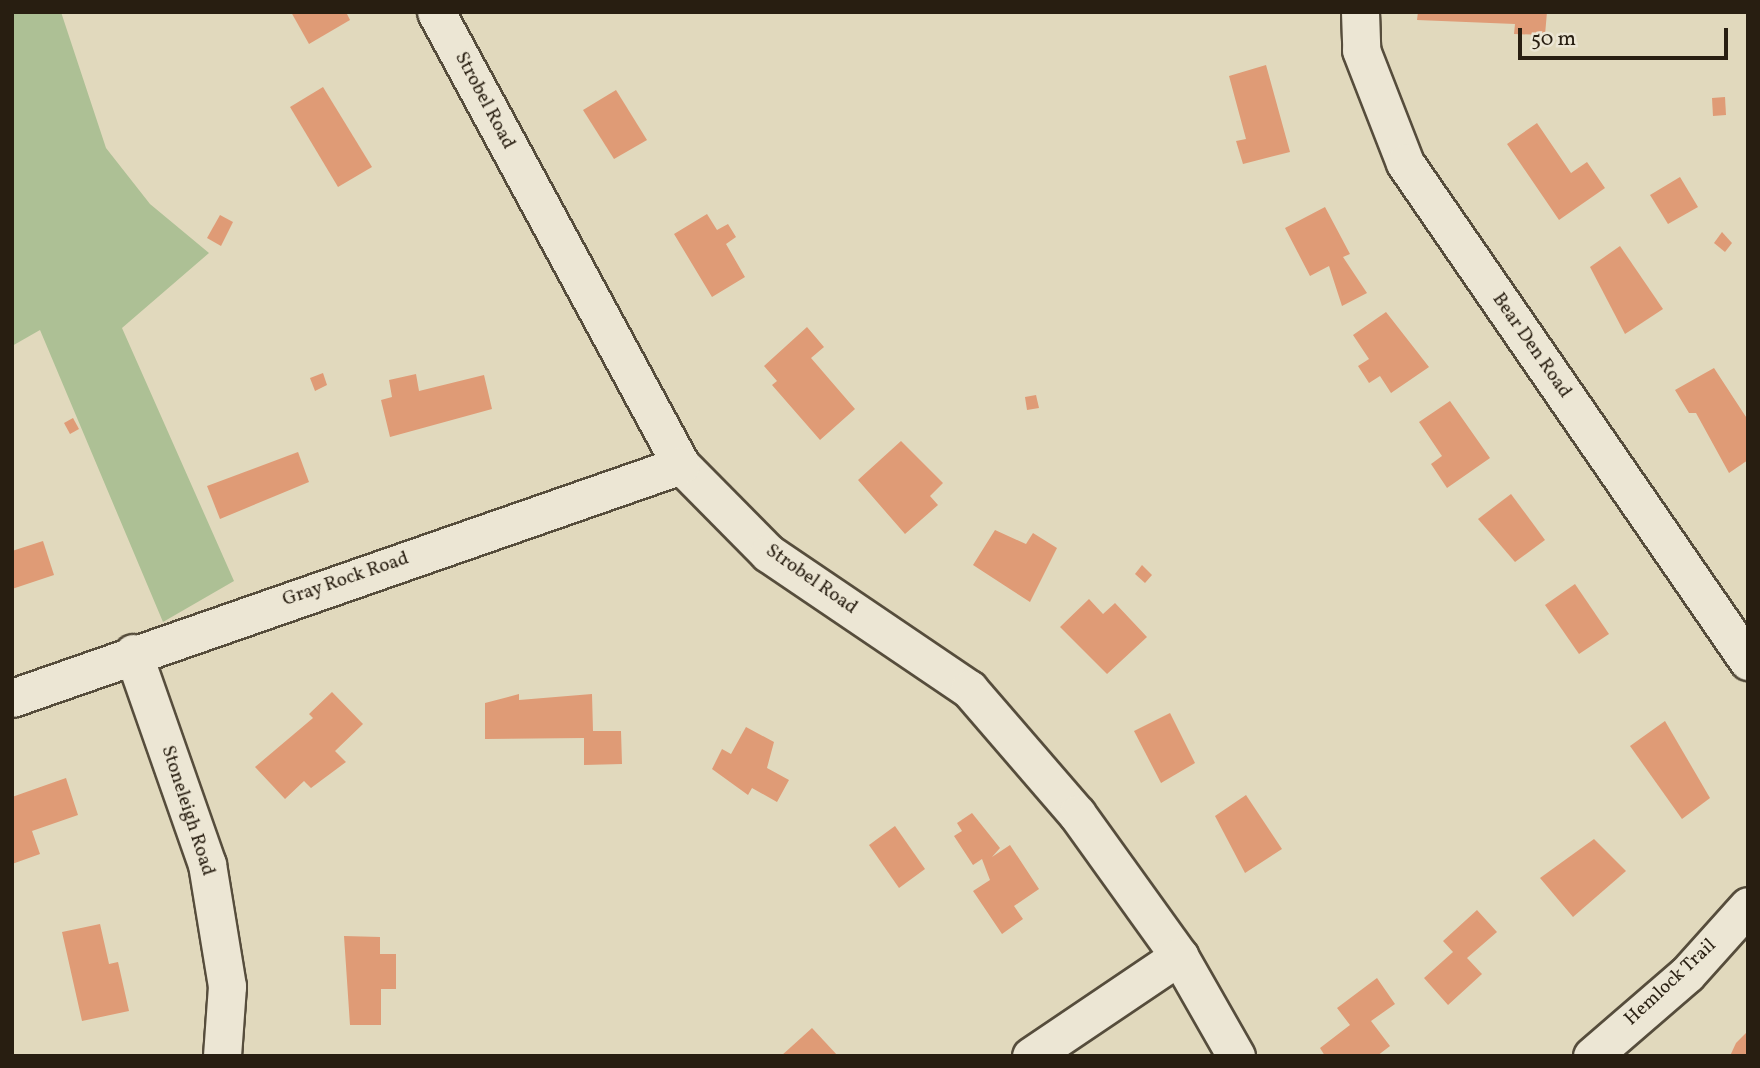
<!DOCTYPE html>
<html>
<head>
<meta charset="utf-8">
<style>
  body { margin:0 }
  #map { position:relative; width:1760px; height:1068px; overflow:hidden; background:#e1d9bd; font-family:Vollkorn,serif }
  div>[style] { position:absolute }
  .green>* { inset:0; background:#adc095 }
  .building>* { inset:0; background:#df9b76 }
  .roads { filter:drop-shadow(2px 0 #564d3c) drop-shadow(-2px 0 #564d3c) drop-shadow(0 2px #564d3c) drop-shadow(0 -2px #564d3c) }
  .minor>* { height:37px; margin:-18.5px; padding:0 18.5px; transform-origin:18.5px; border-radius:18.5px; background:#ece6d4 }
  span { translate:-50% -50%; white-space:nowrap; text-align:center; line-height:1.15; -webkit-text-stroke:5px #ece6d4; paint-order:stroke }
  .street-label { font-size:19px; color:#281e11 }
  .frame { position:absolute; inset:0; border:14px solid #281e11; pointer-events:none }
  .scale { position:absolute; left:1518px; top:28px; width:210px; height:32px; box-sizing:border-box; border:4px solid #281e11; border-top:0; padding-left:9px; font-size:21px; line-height:24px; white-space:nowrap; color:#281e11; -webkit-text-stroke:5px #ece6d4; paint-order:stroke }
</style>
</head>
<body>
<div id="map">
  <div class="green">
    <i style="clip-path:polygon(12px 12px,61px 12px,106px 148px,150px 204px,209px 253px,122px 328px,234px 581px,163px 622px,40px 330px,12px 346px)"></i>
  </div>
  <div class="building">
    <i style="clip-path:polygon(291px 12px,346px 12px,350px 20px,309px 44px)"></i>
    <i style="clip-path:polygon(1418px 12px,1547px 12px,1545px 35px,1514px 34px,1515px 24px,1417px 20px)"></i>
    <i style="clip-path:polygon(1266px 65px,1290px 152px,1243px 164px,1236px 141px,1246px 139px,1229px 76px)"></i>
    <i style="clip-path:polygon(323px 87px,372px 167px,338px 187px,290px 107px)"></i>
    <i style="clip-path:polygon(616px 90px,647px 140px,614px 159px,583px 110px)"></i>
    <i style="clip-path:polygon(1725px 97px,1726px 115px,1713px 116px,1712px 98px)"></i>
    <i style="clip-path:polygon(1537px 123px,1571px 173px,1587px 162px,1605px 188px,1559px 220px,1507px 144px)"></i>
    <i style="clip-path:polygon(1680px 177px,1698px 207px,1668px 224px,1650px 195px)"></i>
    <i style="clip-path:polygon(1325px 207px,1350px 254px,1343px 257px,1367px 293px,1342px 306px,1329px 266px,1310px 276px,1285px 228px)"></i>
    <i style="clip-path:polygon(707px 214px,717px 230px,728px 224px,736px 237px,726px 244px,745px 277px,712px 297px,674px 234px)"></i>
    <i style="clip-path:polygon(220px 215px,233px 222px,221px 246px,207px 238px)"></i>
    <i style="clip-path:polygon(1722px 232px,1732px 243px,1725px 252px,1714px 243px)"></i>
    <i style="clip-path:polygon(1620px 246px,1663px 309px,1625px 334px,1590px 267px)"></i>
    <i style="clip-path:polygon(1386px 312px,1429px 367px,1391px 393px,1380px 376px,1369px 383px,1358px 366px,1369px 359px,1353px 335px)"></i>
    <i style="clip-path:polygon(807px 327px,824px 347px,811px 358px,855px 409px,820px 440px,772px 385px,777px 381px,764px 366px)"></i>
    <i style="clip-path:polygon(1714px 368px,1748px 420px,1748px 460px,1729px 473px,1696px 413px,1689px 413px,1675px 390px)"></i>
    <i style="clip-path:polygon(323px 373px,327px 385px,315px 391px,310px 378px)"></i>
    <i style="clip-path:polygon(416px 374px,419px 391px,484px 375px,492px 409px,390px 437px,381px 400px,392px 397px,389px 380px)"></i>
    <i style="clip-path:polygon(1036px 395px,1039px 408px,1027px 410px,1025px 397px)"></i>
    <i style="clip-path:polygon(1450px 401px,1490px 458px,1447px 488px,1431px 464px,1442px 456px,1419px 422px)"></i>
    <i style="clip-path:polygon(73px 418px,79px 429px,70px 434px,64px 423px)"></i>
    <i style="clip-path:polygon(901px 441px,943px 483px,930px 496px,938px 505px,905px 534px,858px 480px)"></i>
    <i style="clip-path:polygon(298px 452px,309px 482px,220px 519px,207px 486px)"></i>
    <i style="clip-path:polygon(1511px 494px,1545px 540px,1515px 562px,1478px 519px)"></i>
    <i style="clip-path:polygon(995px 530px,1026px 544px,1033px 533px,1057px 548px,1030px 602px,973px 565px)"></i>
    <i style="clip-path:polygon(43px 541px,54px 575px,12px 589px,12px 551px)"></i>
    <i style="clip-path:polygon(1142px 565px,1152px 575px,1145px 583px,1135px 574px)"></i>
    <i style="clip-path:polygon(1575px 584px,1609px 634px,1579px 654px,1545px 605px)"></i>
    <i style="clip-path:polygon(1089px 599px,1103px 614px,1115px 603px,1147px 637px,1107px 674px,1060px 627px)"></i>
    <i style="clip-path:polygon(332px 692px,363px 724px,335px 751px,346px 762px,311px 788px,304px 781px,285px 799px,255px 767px,313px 718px,309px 714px)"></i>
    <i style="clip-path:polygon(519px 694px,519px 700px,592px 694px,593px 731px,621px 731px,622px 764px,584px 765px,584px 738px,485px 739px,485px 703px)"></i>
    <i style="clip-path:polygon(1170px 713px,1195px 763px,1161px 783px,1134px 731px)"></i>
    <i style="clip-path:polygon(1665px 721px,1710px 798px,1682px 819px,1630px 746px)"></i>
    <i style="clip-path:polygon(746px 727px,774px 742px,767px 768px,789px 780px,777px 802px,752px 788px,748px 795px,712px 769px,722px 749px,731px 754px)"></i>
    <i style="clip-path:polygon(66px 778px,78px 815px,32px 831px,40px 854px,12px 864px,12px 797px)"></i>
    <i style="clip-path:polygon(1246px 795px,1282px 849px,1245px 873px,1215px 816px)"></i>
    <i style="clip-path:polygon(972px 813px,1000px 848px,992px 857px,1010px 845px,1039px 889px,1014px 906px,1023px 919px,1002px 934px,973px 891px,990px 880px,982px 859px,973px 865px,954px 836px,962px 831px,957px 823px)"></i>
    <i style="clip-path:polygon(895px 826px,925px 869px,899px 888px,869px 845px)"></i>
    <i style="clip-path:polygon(1594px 839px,1626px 871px,1573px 917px,1540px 878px)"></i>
    <i style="clip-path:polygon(1477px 910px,1497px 932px,1467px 958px,1482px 974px,1448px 1005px,1424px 978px,1453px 952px,1443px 941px)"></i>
    <i style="clip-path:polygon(100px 924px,109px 964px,118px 962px,129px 1011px,82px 1021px,62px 932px)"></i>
    <i style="clip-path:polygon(344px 936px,380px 937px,380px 954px,396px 954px,396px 989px,381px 989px,381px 1025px,350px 1025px)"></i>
    <i style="clip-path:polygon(1377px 978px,1395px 1004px,1371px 1021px,1390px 1046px,1377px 1056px,1325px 1056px,1320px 1048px,1350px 1025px,1337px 1008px)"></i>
    <i style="clip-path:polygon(812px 1028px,838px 1056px,781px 1056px)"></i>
    <i style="clip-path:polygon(1748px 1031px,1748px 1056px,1730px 1056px,1736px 1043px)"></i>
  </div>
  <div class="roads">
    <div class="minor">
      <i style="left:436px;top:12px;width:515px;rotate:61.59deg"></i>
      <i style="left:681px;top:465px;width:124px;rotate:45.3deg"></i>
      <i style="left:768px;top:553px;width:243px;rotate:34.1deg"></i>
      <i style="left:969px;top:689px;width:165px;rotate:49.2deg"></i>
      <i style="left:1077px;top:814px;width:175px;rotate:54.3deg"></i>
      <i style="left:1179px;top:956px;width:115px;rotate:60.3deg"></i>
      <i style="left:1360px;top:12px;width:38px;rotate:88deg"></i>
      <i style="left:1361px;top:50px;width:121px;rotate:68.7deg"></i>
      <i style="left:1405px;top:163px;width:605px;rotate:55.44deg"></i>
      <i style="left:133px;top:653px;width:224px;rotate:70.7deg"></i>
      <i style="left:207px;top:864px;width:124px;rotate:80.7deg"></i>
      <i style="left:227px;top:986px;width:70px;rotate:94.1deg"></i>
      <i style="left:12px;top:698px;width:708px;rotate:-19.2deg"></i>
      <i style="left:1031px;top:1056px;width:179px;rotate:-34deg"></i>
      <i style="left:1592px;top:1056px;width:125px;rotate:-40.8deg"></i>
      <i style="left:1687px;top:974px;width:91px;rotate:-48.1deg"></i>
    </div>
  </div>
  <div class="street-label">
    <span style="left:484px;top:101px;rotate:62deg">Strobel Road</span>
    <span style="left:1531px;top:346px;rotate:55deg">Bear Den Road</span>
    <span style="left:346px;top:580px;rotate:-19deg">Gray Rock Road</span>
    <span style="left:811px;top:580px;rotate:35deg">Strobel Road</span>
    <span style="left:187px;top:811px;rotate:72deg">Stoneleigh Road</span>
    <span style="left:1671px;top:983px;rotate:-43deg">Hemlock Trail</span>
  </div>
  <div class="frame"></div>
  <div class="scale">50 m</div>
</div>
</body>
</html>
